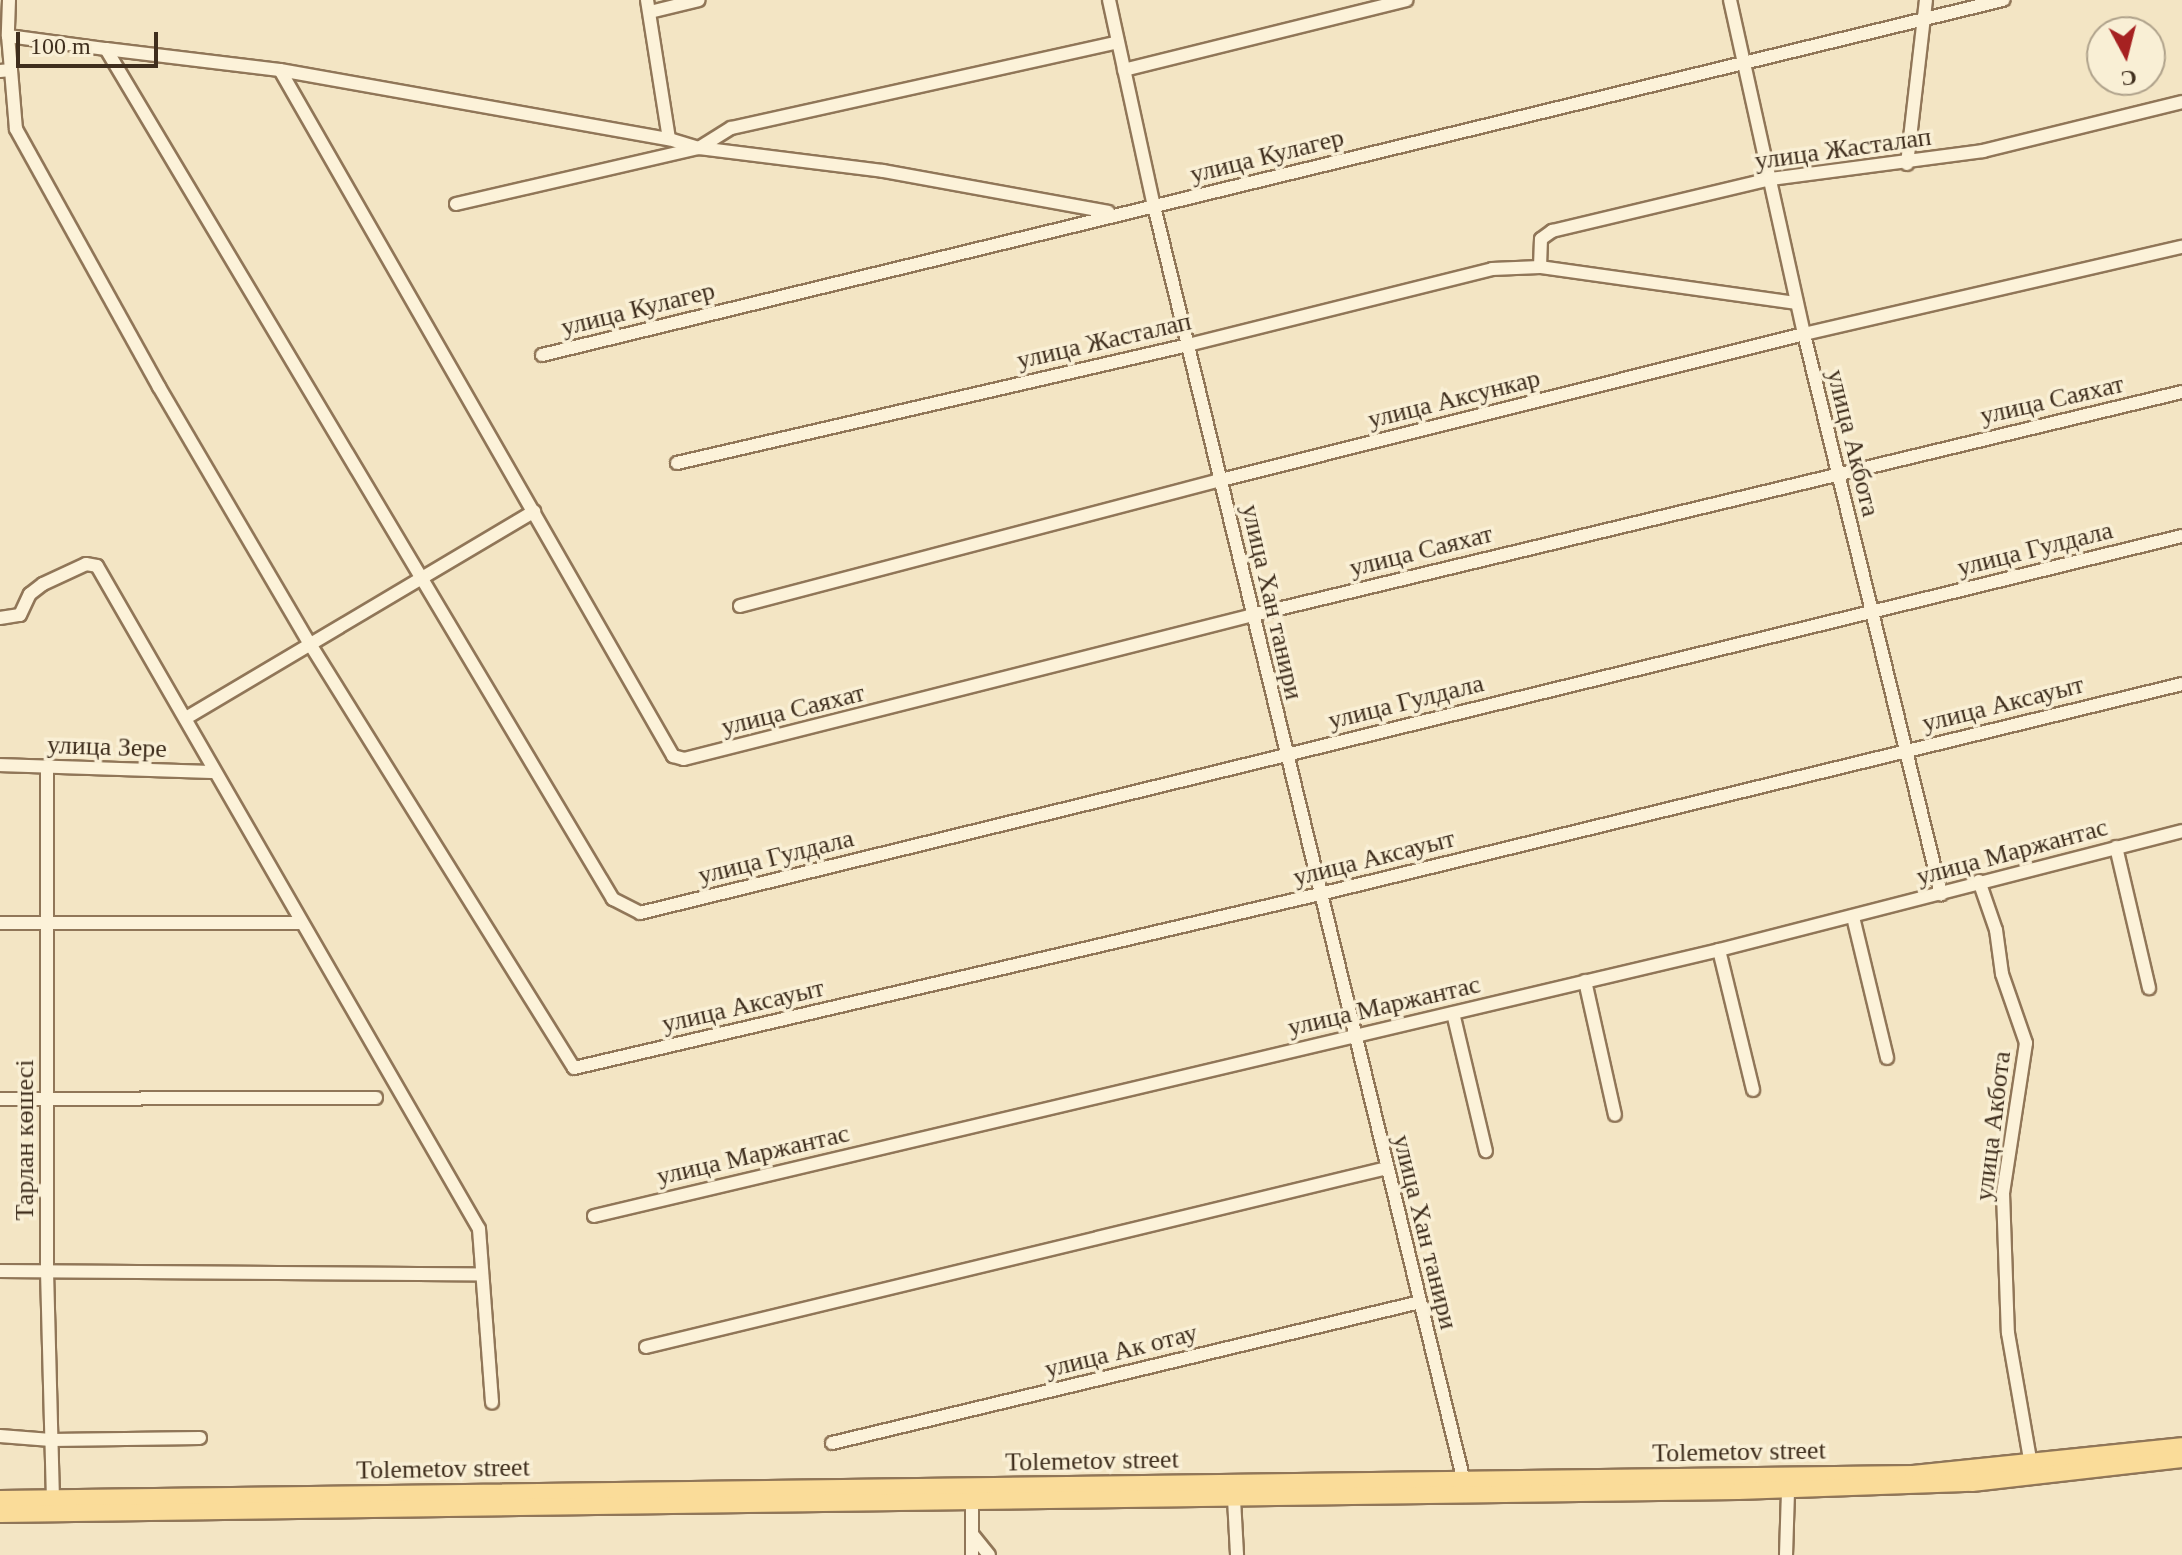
<!DOCTYPE html>
<html>
<head>
<meta charset="utf-8">
<style>
  body { margin:0 }
  #map { position:relative; width:2182px; height:1555px; overflow:hidden; background:#f3e5c4; font-family:"Times New Roman",serif }
  div>[style] { position:absolute }
  .roads { filter:drop-shadow(2px 0 #907658) drop-shadow(-2px 0 #907658) drop-shadow(0 2px #907658) drop-shadow(0 -2px #907658) }
  .minor>* { height:12px; margin:-6px; padding:0 6px; transform-origin:6px; border-radius:6px; background:#fcf2d9 }
  .major>* { height:16px; margin:-8px; padding:0 8px; transform-origin:8px; border-radius:8px; background:#fadc99 }
  span { translate:-50% -50%; white-space:nowrap; text-align:center; line-height:1.15; -webkit-text-stroke:7px #f9efd5; paint-order:stroke }
  .street-label { font-size:26px; color:#3f2e1d }
  .north { position:absolute; left:2086px; top:16px; width:80px; height:80px; box-sizing:border-box; background:#f9efd5; border:2px solid #afa28b; border-radius:50%; rotate:173deg; font-size:22px; font-weight:700; line-height:32px; text-align:center; color:#3f2e1d }
  .north::after { content:''; display:block; margin:auto; width:28px; height:36px; background:#a62121; clip-path:polygon(50% 0,100% 100%,50% 72%,0 100%) }
  .scale { position:absolute; left:16px; top:32px; width:142px; height:36px; box-sizing:border-box; border:4px solid #3f2e1d; border-top:0; padding-left:10px; font-size:24px; line-height:28px; white-space:nowrap; color:#3f2e1d; -webkit-text-stroke:6px #f9efd5; paint-order:stroke }
</style>
</head>
<body>
<div id="map">
  <div class="roads">
    <div class="minor">
      <i style="left:9px;top:0;width:36px;rotate:92deg"></i>
      <i style="left:8px;top:36px;width:99px;rotate:7.6deg"></i>
      <i style="left:106px;top:49px;width:990px;rotate:59.19deg"></i>
      <i style="left:613px;top:899px;width:30px;rotate:27deg"></i>
      <i style="left:640px;top:913px;width:1587px;rotate:-13.74deg"></i>
      <i style="left:647px;top:0;width:141px;rotate:81deg"></i>
      <i style="left:1109px;top:0;width:211px;rotate:77.7deg"></i>
      <i style="left:1154px;top:206px;width:1317px;rotate:76.34deg"></i>
      <i style="left:1730px;top:0;width:342px;rotate:77.5deg"></i>
      <i style="left:1804px;top:334px;width:577px;rotate:76.25deg"></i>
      <i style="left:650px;top:12px;width:50px;rotate:-13.8deg"></i>
      <i style="left:106px;top:49px;width:175px;rotate:6.9deg"></i>
      <i style="left:280px;top:70px;width:395px;rotate:10.1deg"></i>
      <i style="left:669px;top:139px;width:31px;rotate:17deg"></i>
      <i style="left:699px;top:148px;width:185px;rotate:7.1deg"></i>
      <i style="left:883px;top:171px;width:229px;rotate:10.3deg"></i>
      <i style="left:11px;top:70px;width:59px;rotate:85.2deg"></i>
      <i style="left:16px;top:129px;width:295px;rotate:61deg"></i>
      <i style="left:159px;top:387px;width:298px;rotate:59.6deg"></i>
      <i style="left:310px;top:644px;width:499px;rotate:58.1deg"></i>
      <i style="left:574px;top:1068px;width:766px;rotate:-13.13deg"></i>
      <i style="left:1320px;top:894px;width:887px;rotate:-13.69deg"></i>
      <i style="left:280px;top:70px;width:791px;rotate:60.19deg"></i>
      <i style="left:673px;top:756px;width:11px;rotate:15deg"></i>
      <i style="left:684px;top:759px;width:587px;rotate:-14.2deg"></i>
      <i style="left:1253px;top:615px;width:955px;rotate:-13.5deg"></i>
      <i style="left:1124px;top:70px;width:291px;rotate:-13.9deg"></i>
      <i style="left:0;top:71px;width:11px;rotate:-5deg"></i>
      <i style="left:11px;top:70px;width:34px;rotate:-95deg"></i>
      <i style="left:1907px;top:164px;width:165px;rotate:-83.4deg"></i>
      <i style="left:456px;top:204px;width:249px;rotate:-13deg"></i>
      <i style="left:699px;top:148px;width:38px;rotate:-32deg"></i>
      <i style="left:731px;top:128px;width:396px;rotate:-12.5deg"></i>
      <i style="left:1540px;top:267px;width:28px;rotate:-88deg"></i>
      <i style="left:1541px;top:239px;width:14px;rotate:-36deg"></i>
      <i style="left:1552px;top:231px;width:225px;rotate:-13.4deg"></i>
      <i style="left:1771px;top:179px;width:214px;rotate:-7.5deg"></i>
      <i style="left:1983px;top:151px;width:205px;rotate:-13.8deg"></i>
      <i style="left:542px;top:355px;width:1504px;rotate:-13.66deg"></i>
      <i style="left:677px;top:463px;width:524px;rotate:-13deg"></i>
      <i style="left:1188px;top:345px;width:313px;rotate:-14deg"></i>
      <i style="left:1492px;top:269px;width:48px;rotate:-2.4deg"></i>
      <i style="left:1540px;top:267px;width:259px;rotate:8deg"></i>
      <i style="left:740px;top:606px;width:497px;rotate:-14.7deg"></i>
      <i style="left:1221px;top:480px;width:601px;rotate:-14.06deg"></i>
      <i style="left:1804px;top:334px;width:388px;rotate:-13deg"></i>
      <i style="left:0;top:618px;width:20px;rotate:-9deg"></i>
      <i style="left:20px;top:615px;width:23px;rotate:-65deg"></i>
      <i style="left:30px;top:594px;width:16px;rotate:-38deg"></i>
      <i style="left:43px;top:584px;width:47px;rotate:-24.9deg"></i>
      <i style="left:86px;top:564px;width:11px;rotate:10deg"></i>
      <i style="left:97px;top:566px;width:765px;rotate:60.05deg"></i>
      <i style="left:479px;top:1229px;width:174px;rotate:85.7deg"></i>
      <i style="left:186px;top:718px;width:405px;rotate:-30.7deg"></i>
      <i style="left:0;top:765px;width:213px;rotate:1.9deg"></i>
      <i style="left:47px;top:767px;width:504px;rotate:90deg"></i>
      <i style="left:47px;top:1271px;width:236px;rotate:88.5deg"></i>
      <i style="left:2116px;top:847px;width:145px;rotate:76.8deg"></i>
      <i style="left:1979px;top:881px;width:52px;rotate:70.9deg"></i>
      <i style="left:1996px;top:930px;width:44px;rotate:82.2deg"></i>
      <i style="left:2002px;top:974px;width:73px;rotate:70.8deg"></i>
      <i style="left:2026px;top:1043px;width:152px;rotate:98.7deg"></i>
      <i style="left:2003px;top:1193px;width:140px;rotate:88deg"></i>
      <i style="left:2008px;top:1333px;width:139px;rotate:80.1deg"></i>
      <i style="left:1853px;top:917px;width:145px;rotate:76.4deg"></i>
      <i style="left:0;top:923px;width:301px"></i>
      <i style="left:1719px;top:950px;width:144px;rotate:76.3deg"></i>
      <i style="left:1585px;top:981px;width:137px;rotate:77.4deg"></i>
      <i style="left:1453px;top:1013px;width:142px;rotate:76.6deg"></i>
      <i style="left:0;top:1099px;width:376px;rotate:-0.2deg"></i>
      <i style="left:594px;top:1216px;width:1156px;rotate:-13.3deg"></i>
      <i style="left:1719px;top:950px;width:478px;rotate:-14.4deg"></i>
      <i style="left:0;top:1271px;width:482px;rotate:0.4deg"></i>
      <i style="left:646px;top:1347px;width:762px;rotate:-13.58deg"></i>
      <i style="left:0;top:1436px;width:51px;rotate:4.5deg"></i>
      <i style="left:51px;top:1440px;width:149px;rotate:-0.8deg"></i>
      <i style="left:832px;top:1443px;width:605px;rotate:-13.48deg"></i>
      <i style="left:972px;top:1493px;width:62px;rotate:90deg"></i>
      <i style="left:1234px;top:1499px;width:56px;rotate:86.9deg"></i>
      <i style="left:972px;top:1534px;width:27px;rotate:51deg"></i>
      <i style="left:1786px;top:1555px;width:65px;rotate:-88.2deg"></i>
    </div>
    <div class="major">
      <i style="left:0;top:1499px;width:1913px;rotate:-0.75deg"></i>
      <i style="left:1913px;top:1474px;width:270px;rotate:-5.9deg"></i>
      <i style="left:0;top:1514px;width:1738px;rotate:-0.76deg"></i>
      <i style="left:1738px;top:1491px;width:234px;rotate:-2deg"></i>
      <i style="left:1972px;top:1483px;width:211px;rotate:-6.5deg"></i>
    </div>
  </div>
  <div class="street-label">
    <span style="left:1843px;top:149px;rotate:-8deg">улица Жасталап</span>
    <span style="left:1267px;top:156px;rotate:-14deg">улица Кулагер</span>
    <span style="left:638px;top:309px;rotate:-14deg">улица Кулагер</span>
    <span style="left:1104px;top:341px;rotate:-13deg">улица Жасталап</span>
    <span style="left:1454px;top:399px;rotate:-14deg">улица Аксункар</span>
    <span style="left:2052px;top:400px;rotate:-13deg">улица Саяхат</span>
    <span style="left:1853px;top:443px;rotate:76deg">улица Акбота</span>
    <span style="left:2035px;top:549px;rotate:-14deg">улица Гулдала</span>
    <span style="left:1421px;top:551px;rotate:-14deg">улица Саяхат</span>
    <span style="left:1272px;top:602px;rotate:77deg">улица Хан танири</span>
    <span style="left:1406px;top:702px;rotate:-14deg">улица Гулдала</span>
    <span style="left:2003px;top:704px;rotate:-14deg">улица Аксауыт</span>
    <span style="left:793px;top:710px;rotate:-14deg">улица Саяхат</span>
    <span style="left:107px;top:747px;rotate:2deg">улица Зере</span>
    <span style="left:2012px;top:852px;rotate:-15deg">улица Маржантас</span>
    <span style="left:776px;top:857px;rotate:-14deg">улица Гулдала</span>
    <span style="left:1374px;top:858px;rotate:-14deg">улица Аксауыт</span>
    <span style="left:743px;top:1006px;rotate:-13deg">улица Аксауыт</span>
    <span style="left:1384px;top:1006px;rotate:-13deg">улица Маржантас</span>
    <span style="left:1993px;top:1126px;rotate:-83deg">улица Акбота</span>
    <span style="left:25px;top:1140px;rotate:-90deg">Тарлан көшесі</span>
    <span style="left:753px;top:1155px;rotate:-13deg">улица Маржантас</span>
    <span style="left:1425px;top:1232px;rotate:76deg">улица Хан танири</span>
    <span style="left:1121px;top:1351px;rotate:-14deg">улица Ак отау</span>
    <span style="left:1739px;top:1452px;rotate:-1deg">Tolemetov street</span>
    <span style="left:1092px;top:1461px;rotate:-1deg">Tolemetov street</span>
    <span style="left:443px;top:1469px;rotate:-1deg">Tolemetov street</span>
  </div>
  <div class="north">С</div>
  <div class="scale">100 m</div>
</div>
</body>
</html>
